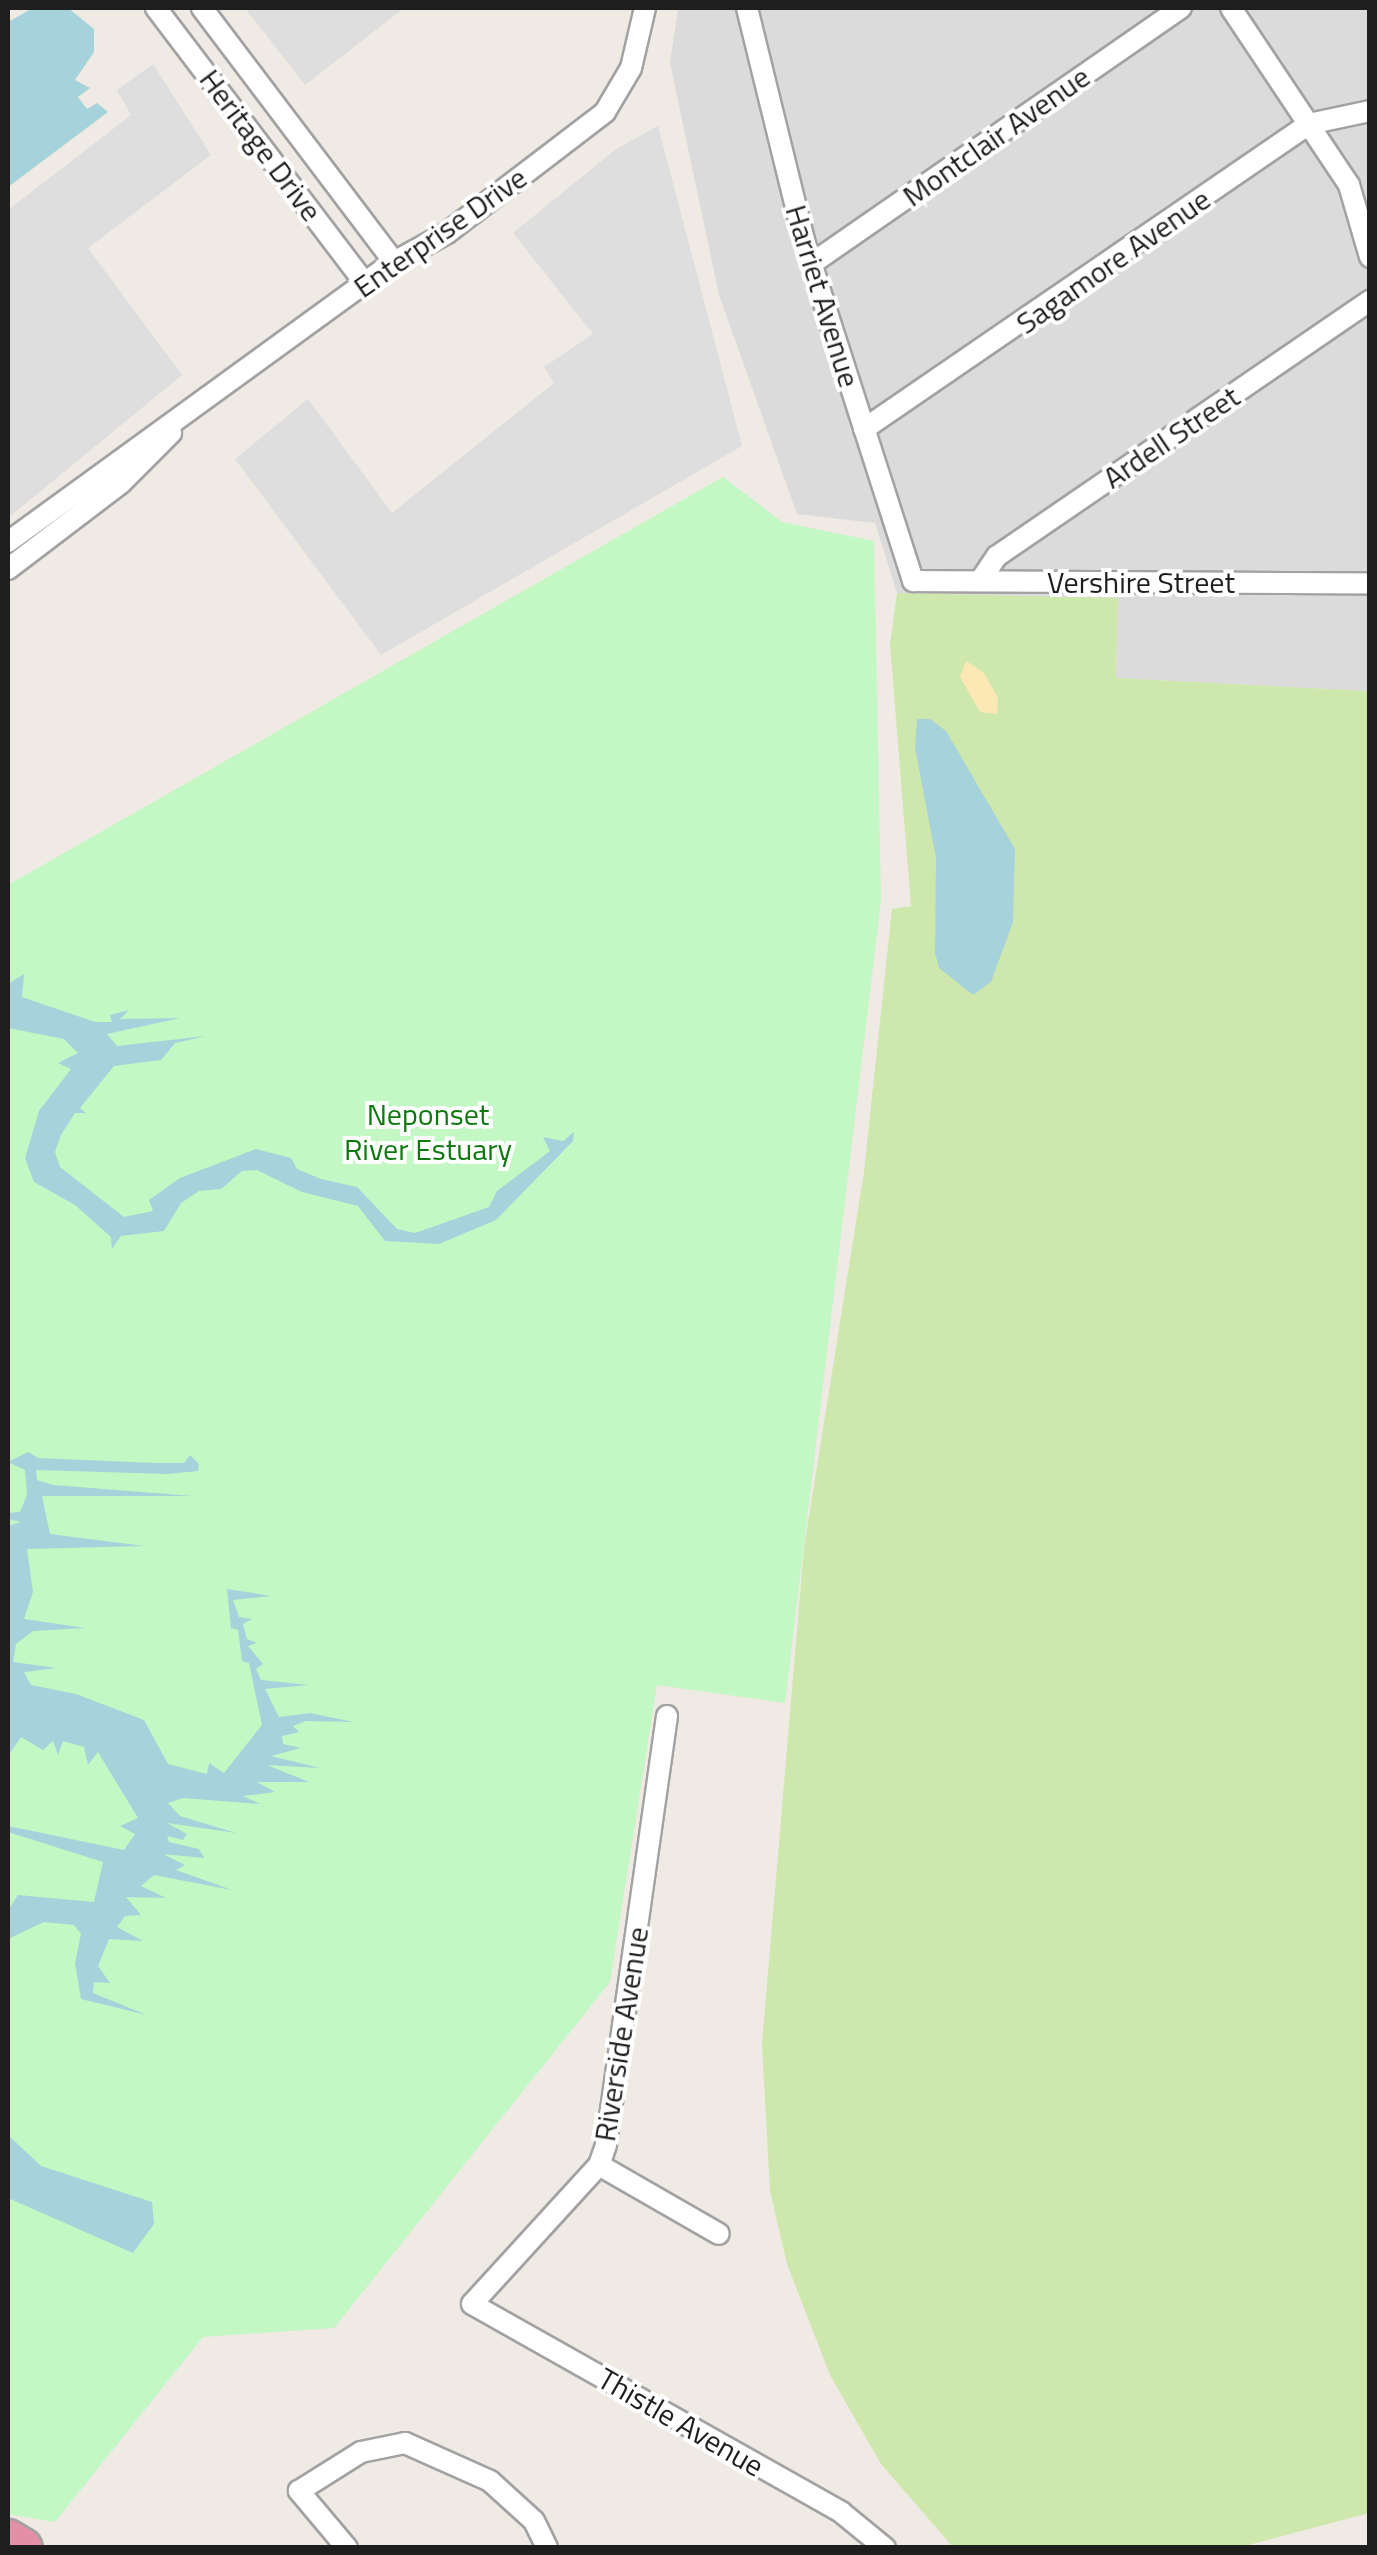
<!DOCTYPE html>
<html>
<head>
<meta charset="utf-8">
<style>
  body { margin:0 }
  #map { position:relative; width:1377px; height:2555px; overflow:hidden; background:#efeae4; font-family:"Titillium Web",sans-serif }
  div>[style] { position:absolute }
  .residential>* { inset:0; background:#dcdbdb }
  .grass>* { inset:0; background:#cee7ac }
  .sand>* { inset:0; background:#fce8b5 }
  .park>* { inset:0; background:#c3f7c3 }
  .parking>* { inset:0; background:#dedede }
  .water>* { inset:0; background:#a6d3db }
  .roads { filter:drop-shadow(2px 0 #a2a2a2) drop-shadow(-2px 0 #a2a2a2) drop-shadow(0 2px #a2a2a2) drop-shadow(0 -2px #a2a2a2) }
  .street>* { height:20px; margin:-10px; padding:0 10px; transform-origin:10px; border-radius:10px; background:#fff }
  .highway>* { height:38px; margin:-19px; padding:0 19px; transform-origin:19px; border-radius:19px; background:#e38fa5 }
  span { translate:-50% -50%; white-space:nowrap; text-align:center; line-height:1.15; -webkit-text-stroke:8px #fff; paint-order:stroke }
  .street-label { font-size:30px; color:#1e1e1e }
  .park-label { font-size:30px; color:#0f7910 }
  .frame { position:absolute; inset:0; border:10px solid #1e1e1e; pointer-events:none }
</style>
</head>
<body>
<div id="map">
  <div class="residential">
    <i style="clip-path:polygon(678px 8px,1369px 8px,1369px 691px,1116px 678px,1118px 599px,897px 593px,875px 523px,797px 514px,719px 295px,670px 63px)"></i>
  </div>
  <div class="grass">
    <i style="clip-path:polygon(897px 593px,1118px 598px,1116px 678px,1369px 691px,1369px 2513px,1241px 2547px,953px 2547px,881px 2464px,830px 2375px,787px 2264px,770px 2191px,762px 2044px,804px 1548px,864px 1172px,892px 909px,911px 906px,890px 644px)"></i>
  </div>
  <div class="sand">
    <i style="clip-path:polygon(966px 661px,984px 673px,998px 698px,997px 714px,980px 712px,960px 677px)"></i>
  </div>
  <div class="park">
    <i style="clip-path:polygon(723px 477px,782px 522px,874px 541px,881px 900px,785px 1703px,657px 1685px,610px 1982px,334px 2328px,203px 2337px,55px 2522px,8px 2514px,8px 885px)"></i>
  </div>
  <div class="parking">
    <i style="clip-path:polygon(245px 8px,404px 8px,305px 85px)"></i>
    <i style="clip-path:polygon(153px 64px,211px 155px,88px 248px,182px 375px,8px 518px,8px 210px,131px 115px,117px 90px)"></i>
    <i style="clip-path:polygon(658px 126px,742px 446px,381px 655px,235px 459px,308px 399px,392px 513px,554px 383px,544px 367px,593px 334px,513px 233px,616px 149px)"></i>
  </div>
  <div class="water">
    <i style="clip-path:polygon(33px 8px,68px 8px,94px 29px,94px 52px,75px 80px,90px 88px,78px 97px,87px 109px,97px 103px,108px 112px,8px 187px,8px 22px)"></i>
    <i style="clip-path:polygon(917px 719px,930px 719px,946px 731px,1015px 849px,1013px 922px,991px 982px,973px 995px,939px 968px,935px 953px,936px 858px,915px 748px)"></i>
    <i style="clip-path:polygon(24px 974px,22px 997px,95px 1022px,112px 1022px,110px 1015px,129px 1010px,120px 1019px,180px 1018px,107px 1034px,117px 1046px,206px 1036px,175px 1043px,161px 1060px,114px 1066px,80px 1108px,86px 1113px,75px 1113px,61px 1135px,55px 1152px,60px 1167px,124px 1217px,153px 1211px,149px 1200px,180px 1178px,256px 1149px,291px 1158px,297px 1169px,321px 1179px,357px 1187px,397px 1229px,415px 1233px,489px 1207px,497px 1191px,550px 1151px,543px 1137px,563px 1141px,574px 1132px,573px 1141px,496px 1220px,439px 1244px,385px 1241px,358px 1206px,302px 1192px,257px 1170px,242px 1171px,221px 1189px,199px 1191px,181px 1203px,164px 1231px,121px 1236px,112px 1249px,111px 1237px,75px 1205px,34px 1182px,25px 1158px,39px 1111px,71px 1069px,58px 1063px,78px 1053px,64px 1039px,8px 1028px,8px 984px)"></i>
    <i style="clip-path:polygon(28px 1452px,38px 1458px,156px 1463px,184px 1463px,190px 1455px,199px 1464px,198px 1471px,168px 1474px,36px 1470px,37px 1480px,53px 1485px,193px 1496px,42px 1496px,50px 1534px,144px 1546px,27px 1549px,33px 1592px,24px 1619px,85px 1628px,33px 1631px,16px 1644px,13px 1662px,57px 1668px,24px 1672px,31px 1685px,76px 1694px,144px 1720px,168px 1764px,207px 1774px,209px 1763px,224px 1773px,262px 1725px,249px 1663px,242px 1661px,238px 1630px,231px 1628px,227px 1589px,271px 1596px,233px 1600px,239px 1617px,252px 1619px,243px 1624px,247px 1639px,257px 1643px,248px 1646px,263px 1664px,256px 1669px,261px 1680px,309px 1685px,265px 1689px,279px 1717px,310px 1713px,354px 1722px,306px 1721px,293px 1726px,299px 1732px,282px 1736px,283px 1744px,301px 1748px,271px 1756px,320px 1768px,267px 1765px,309px 1782px,257px 1782px,275px 1792px,243px 1796px,260px 1804px,183px 1798px,168px 1803px,180px 1816px,236px 1833px,167px 1823px,187px 1834px,183px 1840px,167px 1836px,169px 1842px,199px 1849px,204px 1858px,163px 1854px,185px 1865px,176px 1870px,232px 1890px,154px 1875px,141px 1886px,166px 1898px,126px 1897px,141px 1915px,125px 1916px,117px 1927px,143px 1941px,109px 1939px,98px 1966px,110px 1983px,94px 1982px,93px 1993px,147px 2015px,81px 1999px,75px 1963px,81px 1934px,74px 1925px,44px 1922px,8px 1939px,8px 1910px,18px 1895px,94px 1902px,103px 1862px,8px 1832px,8px 1826px,124px 1850px,135px 1834px,120px 1826px,138px 1818px,98px 1752px,88px 1765px,84px 1747px,63px 1741px,58px 1755px,53px 1741px,43px 1750px,21px 1737px,8px 1756px,8px 1526px,21px 1522px,8px 1519px,8px 1513px,20px 1512px,27px 1495px,25px 1470px,8px 1462px)"></i>
    <i style="clip-path:polygon(8px 2135px,41px 2166px,152px 2202px,154px 2224px,133px 2253px,8px 2198px)"></i>
  </div>
  <div class="roads">
    <div class="street">
      <i style="left:156px;top:8px;width:345px;rotate:52.8deg"></i>
      <i style="left:202px;top:8px;width:318px;rotate:52.9deg"></i>
      <i style="left:747px;top:8px;width:243px;rotate:76.2deg"></i>
      <i style="left:805px;top:244px;width:354px;rotate:72.2deg"></i>
      <i style="left:913px;top:581px;width:457px;rotate:0.3deg"></i>
      <i style="left:1231px;top:8px;width:213px;rotate:56.3deg"></i>
      <i style="left:1349px;top:185px;width:75px;rotate:73.7deg"></i>
      <i style="left:811px;top:264px;width:450px;rotate:-34.7deg"></i>
      <i style="left:864px;top:429px;width:539px;rotate:-34.43deg"></i>
      <i style="left:1309px;top:124px;width:62px;rotate:-12deg"></i>
      <i style="left:8px;top:542px;width:477px;rotate:-36deg"></i>
      <i style="left:394px;top:262px;width:60px;rotate:-28.7deg"></i>
      <i style="left:447px;top:233px;width:199px;rotate:-37.4deg"></i>
      <i style="left:605px;top:112px;width:51px;rotate:-59.4deg"></i>
      <i style="left:631px;top:68px;width:62px;rotate:-76.9deg"></i>
      <i style="left:8px;top:569px;width:142px;rotate:-37.3deg"></i>
      <i style="left:121px;top:483px;width:71px;rotate:-45deg"></i>
      <i style="left:980px;top:581px;width:30px;rotate:-56deg"></i>
      <i style="left:997px;top:556px;width:452px;rotate:-34.4deg"></i>
      <i style="left:667px;top:1716px;width:433px;rotate:98.1deg"></i>
      <i style="left:606px;top:2145px;width:21px;rotate:109deg"></i>
      <i style="left:599px;top:2165px;width:188px;rotate:132.4deg"></i>
      <i style="left:472px;top:2304px;width:424px;rotate:29.4deg"></i>
      <i style="left:841px;top:2512px;width:57px;rotate:39.3deg"></i>
      <i style="left:599px;top:2165px;width:138px;rotate:29.9deg"></i>
      <i style="left:347px;top:2548px;width:75px;rotate:-130.1deg"></i>
      <i style="left:299px;top:2491px;width:73px;rotate:-32.2deg"></i>
      <i style="left:361px;top:2452px;width:45px;rotate:-11.6deg"></i>
      <i style="left:405px;top:2443px;width:93px;rotate:24.1deg"></i>
      <i style="left:490px;top:2481px;width:59px;rotate:42.3deg"></i>
      <i style="left:534px;top:2521px;width:30px;rotate:64deg"></i>
    </div>
    <div class="highway">
      <i style="left:8px;top:2539px;width:17px;rotate:31deg"></i>
    </div>
  </div>
  <div class="street-label">
    <span style="left:996px;top:136px;rotate:-35deg">Montclair Avenue</span>
    <span style="left:261px;top:145px;rotate:53deg">Heritage Drive</span>
    <span style="left:440px;top:232px;rotate:-35deg">Enterprise Drive</span>
    <span style="left:1113px;top:261px;rotate:-35deg">Sagamore Avenue</span>
    <span style="left:823px;top:296px;rotate:73deg">Harriet Avenue</span>
    <span style="left:1171px;top:437px;rotate:-34deg">Ardell Street</span>
    <span style="left:1141px;top:582px">Vershire Street</span>
    <span style="left:621px;top:2034px;rotate:-81deg">Riverside Avenue</span>
    <span style="left:681px;top:2422px;rotate:30deg">Thistle Avenue</span>
  </div>
  <div class="park-label">
    <span style="left:428px;top:1131px">Neponset<br>River Estuary</span>
  </div>
  <div class="frame"></div>
</div>
</body>
</html>
